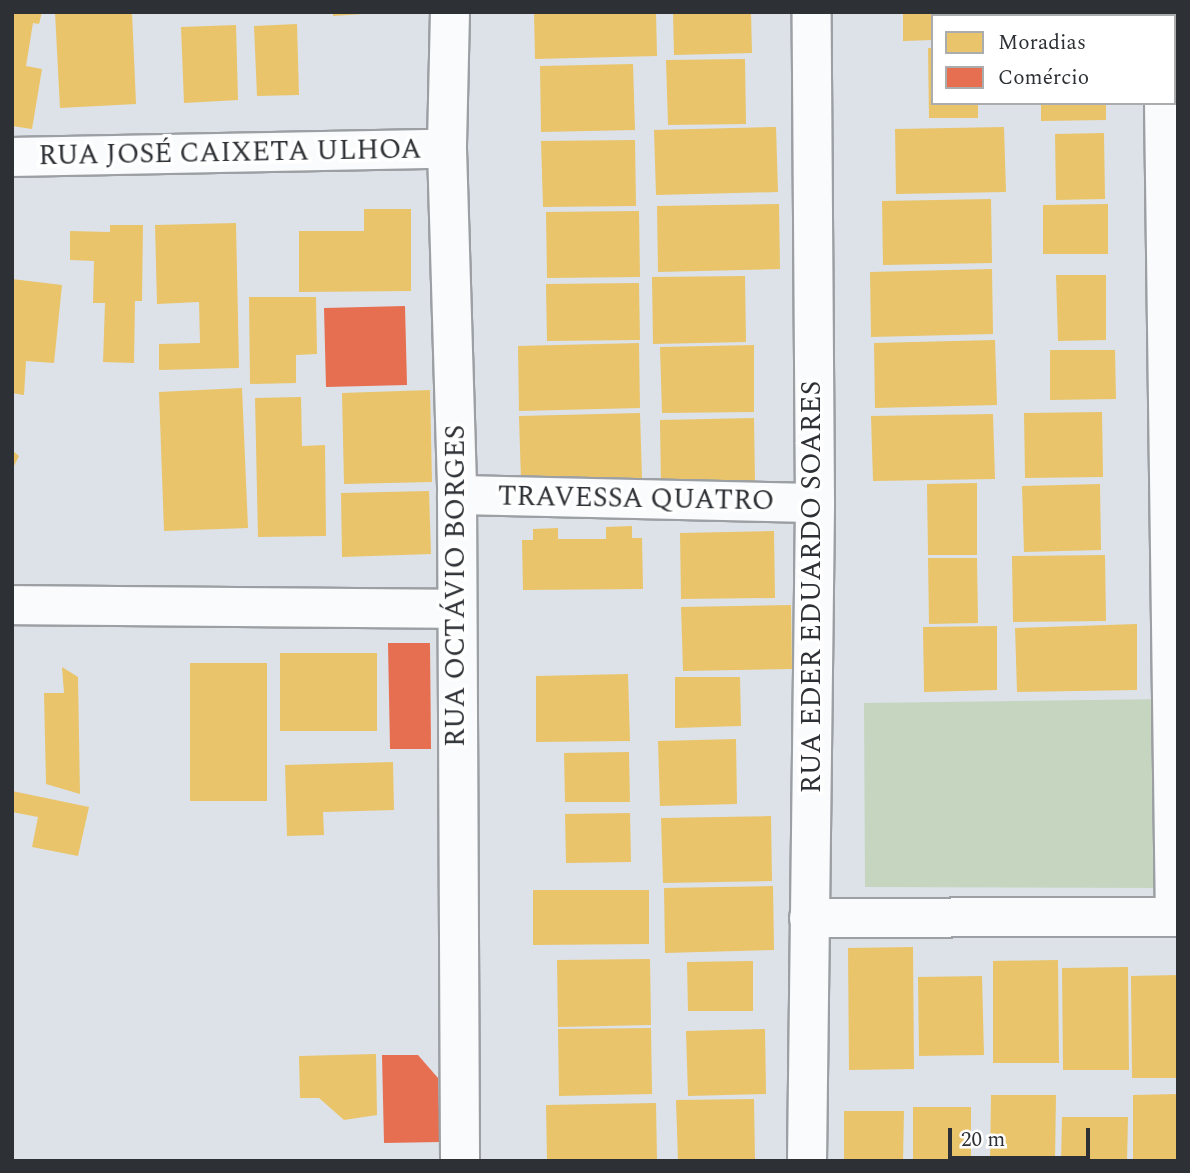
<!DOCTYPE html>
<html>
<head>
<meta charset="utf-8">
<style>
  body { margin:0 }
  #map { position:relative; width:1190px; height:1173px; overflow:hidden; background:#dde2e8; font-family:Spectral,serif }
  div>[style] { position:absolute }
  .green>* { inset:0; background:#c6d5bf }
  .homes>* { inset:0; background:#e9c46a }
  .shops>* { inset:0; background:#e76f51 }
  .roads { filter:drop-shadow(2px 0 #9ca0a4) drop-shadow(-2px 0 #9ca0a4) drop-shadow(0 2px #9ca0a4) drop-shadow(0 -2px #9ca0a4) }
  .minor>* { height:38px; margin:-19px; padding:0 19px; transform-origin:19px; border-radius:19px; background:#fafbfc }
  span { translate:-50% -50%; white-space:nowrap; text-align:center; line-height:1.15; -webkit-text-stroke:7px #fff; paint-order:stroke }
  .street-label { font-size:28px; color:#2d3034 }
  .frame { position:absolute; inset:0; border:14px solid #2d3034; pointer-events:none }
  .legend { position:absolute; left:931px; top:14px; width:245px; height:91px; box-sizing:border-box; background:#fff; border:2px solid #abacae; margin:0; padding:9px 12px; list-style:none; font-size:21px; color:#2d3034 }
  .legend li { display:flex; align-items:center; gap:14px; height:35px }
  .legend b { width:35px; border:2px solid #abacae }
  .scale { position:absolute; left:948px; top:1128px; width:142px; height:32px; box-sizing:border-box; border:4px solid #2d3034; border-top:0; padding-left:9px; font-size:21px; line-height:24px; white-space:nowrap; color:#2d3034; -webkit-text-stroke:5px #fff; paint-order:stroke }
</style>
</head>
<body>
<div id="map">
  <div class="green">
    <i style="clip-path:polygon(1168px 699px,1170px 888px,865px 887px,864px 703px)"></i>
  </div>
  <div class="homes">
    <i style="clip-path:polygon(12px 12px,42px 12px,39px 24px,33px 23px,26px 66px,42px 69px,32px 129px,12px 126px)"></i>
    <i style="clip-path:polygon(55px 12px,132px 12px,136px 104px,60px 108px)"></i>
    <i style="clip-path:polygon(333px 12px,363px 12px,363px 14px,333px 16px)"></i>
    <i style="clip-path:polygon(534px 12px,656px 12px,657px 56px,535px 59px)"></i>
    <i style="clip-path:polygon(673px 12px,751px 12px,752px 53px,674px 55px)"></i>
    <i style="clip-path:polygon(903px 12px,977px 12px,977px 16px,933px 16px,933px 40px,903px 41px)"></i>
    <i style="clip-path:polygon(1040px 12px,1119px 12px,1119px 16px,1040px 16px)"></i>
    <i style="clip-path:polygon(297px 24px,299px 95px,257px 96px,254px 26px)"></i>
    <i style="clip-path:polygon(236px 25px,238px 100px,184px 103px,181px 27px)"></i>
    <i style="clip-path:polygon(928px 48px,933px 48px,933px 103px,978px 103px,978px 118px,929px 118px)"></i>
    <i style="clip-path:polygon(745px 59px,746px 124px,668px 125px,666px 60px)"></i>
    <i style="clip-path:polygon(633px 64px,635px 130px,541px 132px,540px 66px)"></i>
    <i style="clip-path:polygon(1041px 103px,1106px 103px,1106px 120px,1041px 121px)"></i>
    <i style="clip-path:polygon(776px 127px,778px 192px,656px 195px,654px 130px)"></i>
    <i style="clip-path:polygon(1004px 127px,1006px 192px,896px 194px,895px 129px)"></i>
    <i style="clip-path:polygon(1104px 133px,1105px 199px,1056px 200px,1055px 134px)"></i>
    <i style="clip-path:polygon(635px 140px,636px 206px,543px 207px,541px 141px)"></i>
    <i style="clip-path:polygon(991px 199px,992px 263px,883px 265px,882px 201px)"></i>
    <i style="clip-path:polygon(779px 204px,780px 269px,658px 272px,657px 206px)"></i>
    <i style="clip-path:polygon(1108px 204px,1108px 254px,1043px 254px,1043px 205px)"></i>
    <i style="clip-path:polygon(364px 209px,411px 209px,411px 291px,299px 292px,299px 231px,364px 231px)"></i>
    <i style="clip-path:polygon(639px 211px,640px 277px,547px 278px,546px 212px)"></i>
    <i style="clip-path:polygon(236px 223px,239px 368px,159px 370px,159px 344px,200px 343px,199px 302px,157px 304px,155px 225px)"></i>
    <i style="clip-path:polygon(110px 225px,143px 225px,142px 301px,135px 301px,134px 363px,103px 362px,105px 303px,93px 303px,94px 261px,70px 260px,70px 231px,110px 232px)"></i>
    <i style="clip-path:polygon(992px 269px,993px 334px,871px 337px,870px 272px)"></i>
    <i style="clip-path:polygon(1056px 275px,1106px 275px,1106px 340px,1058px 341px)"></i>
    <i style="clip-path:polygon(745px 276px,746px 342px,653px 344px,652px 277px)"></i>
    <i style="clip-path:polygon(12px 279px,62px 285px,54px 363px,26px 361px,24px 395px,12px 393px)"></i>
    <i style="clip-path:polygon(639px 283px,640px 340px,547px 341px,546px 284px)"></i>
    <i style="clip-path:polygon(249px 297px,316px 297px,317px 354px,296px 355px,296px 383px,250px 384px)"></i>
    <i style="clip-path:polygon(995px 340px,997px 405px,875px 408px,874px 343px)"></i>
    <i style="clip-path:polygon(639px 343px,640px 408px,519px 411px,518px 346px)"></i>
    <i style="clip-path:polygon(754px 345px,754px 412px,662px 413px,660px 347px)"></i>
    <i style="clip-path:polygon(1050px 350px,1115px 350px,1116px 399px,1050px 400px)"></i>
    <i style="clip-path:polygon(242px 388px,248px 528px,164px 531px,159px 392px)"></i>
    <i style="clip-path:polygon(430px 390px,432px 482px,344px 484px,342px 393px)"></i>
    <i style="clip-path:polygon(301px 397px,302px 446px,325px 445px,326px 536px,258px 537px,255px 398px)"></i>
    <i style="clip-path:polygon(1102px 412px,1103px 477px,1025px 478px,1024px 413px)"></i>
    <i style="clip-path:polygon(640px 413px,642px 478px,521px 481px,519px 416px)"></i>
    <i style="clip-path:polygon(993px 414px,995px 479px,873px 481px,871px 416px)"></i>
    <i style="clip-path:polygon(754px 418px,755px 484px,661px 486px,660px 420px)"></i>
    <i style="clip-path:polygon(12px 450px,19px 456px,12px 470px)"></i>
    <i style="clip-path:polygon(977px 483px,977px 555px,928px 555px,927px 484px)"></i>
    <i style="clip-path:polygon(1100px 484px,1101px 550px,1024px 552px,1022px 486px)"></i>
    <i style="clip-path:polygon(429px 491px,431px 554px,342px 557px,341px 493px)"></i>
    <i style="clip-path:polygon(632px 526px,632px 538px,642px 538px,643px 589px,523px 590px,522px 540px,533px 540px,533px 529px,558px 528px,558px 539px,606px 539px,606px 527px)"></i>
    <i style="clip-path:polygon(774px 531px,775px 598px,681px 599px,680px 533px)"></i>
    <i style="clip-path:polygon(1105px 555px,1106px 621px,1013px 622px,1012px 556px)"></i>
    <i style="clip-path:polygon(928px 558px,977px 558px,978px 623px,929px 624px)"></i>
    <i style="clip-path:polygon(791px 605px,792px 669px,683px 671px,681px 607px)"></i>
    <i style="clip-path:polygon(1137px 624px,1137px 690px,1017px 692px,1015px 628px)"></i>
    <i style="clip-path:polygon(997px 626px,997px 690px,924px 692px,923px 627px)"></i>
    <i style="clip-path:polygon(280px 653px,377px 653px,377px 731px,280px 731px)"></i>
    <i style="clip-path:polygon(190px 663px,267px 663px,267px 801px,190px 801px)"></i>
    <i style="clip-path:polygon(62px 667px,78px 677px,80px 794px,46px 784px,44px 693px,64px 693px)"></i>
    <i style="clip-path:polygon(628px 674px,630px 741px,536px 742px,536px 676px)"></i>
    <i style="clip-path:polygon(675px 677px,740px 677px,741px 726px,675px 728px)"></i>
    <i style="clip-path:polygon(736px 739px,737px 804px,660px 806px,658px 741px)"></i>
    <i style="clip-path:polygon(629px 752px,630px 802px,565px 802px,564px 753px)"></i>
    <i style="clip-path:polygon(393px 762px,394px 810px,323px 812px,324px 835px,287px 836px,285px 765px)"></i>
    <i style="clip-path:polygon(12px 791px,89px 807px,78px 856px,32px 847px,38px 817px,12px 812px)"></i>
    <i style="clip-path:polygon(630px 813px,631px 862px,566px 863px,565px 814px)"></i>
    <i style="clip-path:polygon(771px 816px,772px 881px,663px 883px,661px 818px)"></i>
    <i style="clip-path:polygon(773px 886px,774px 950px,665px 953px,664px 888px)"></i>
    <i style="clip-path:polygon(533px 890px,649px 890px,649px 944px,533px 945px)"></i>
    <i style="clip-path:polygon(913px 947px,914px 1069px,849px 1070px,848px 948px)"></i>
    <i style="clip-path:polygon(650px 959px,651px 1025px,558px 1027px,557px 960px)"></i>
    <i style="clip-path:polygon(1058px 960px,1059px 1063px,993px 1063px,993px 961px)"></i>
    <i style="clip-path:polygon(753px 961px,753px 1011px,688px 1011px,687px 962px)"></i>
    <i style="clip-path:polygon(1128px 967px,1129px 1070px,1063px 1070px,1062px 968px)"></i>
    <i style="clip-path:polygon(1178px 975px,1178px 1078px,1132px 1078px,1131px 976px)"></i>
    <i style="clip-path:polygon(982px 976px,984px 1055px,919px 1056px,918px 977px)"></i>
    <i style="clip-path:polygon(651px 1028px,652px 1094px,559px 1096px,558px 1029px)"></i>
    <i style="clip-path:polygon(765px 1029px,766px 1094px,688px 1096px,686px 1031px)"></i>
    <i style="clip-path:polygon(376px 1054px,377px 1115px,344px 1120px,319px 1098px,300px 1098px,299px 1056px)"></i>
    <i style="clip-path:polygon(1178px 1094px,1178px 1161px,1133px 1161px,1133px 1095px)"></i>
    <i style="clip-path:polygon(991px 1095px,1056px 1095px,1055px 1161px,990px 1161px)"></i>
    <i style="clip-path:polygon(754px 1099px,755px 1161px,678px 1161px,676px 1100px)"></i>
    <i style="clip-path:polygon(656px 1103px,657px 1161px,547px 1161px,546px 1105px)"></i>
    <i style="clip-path:polygon(913px 1107px,971px 1107px,971px 1161px,913px 1161px)"></i>
    <i style="clip-path:polygon(844px 1111px,904px 1111px,903px 1161px,844px 1161px)"></i>
    <i style="clip-path:polygon(1062px 1117px,1128px 1117px,1127px 1161px,1061px 1161px)"></i>
  </div>
  <div class="shops">
    <i style="clip-path:polygon(405px 306px,407px 385px,326px 387px,324px 308px)"></i>
    <i style="clip-path:polygon(388px 643px,430px 643px,431px 749px,390px 749px)"></i>
    <i style="clip-path:polygon(382px 1055px,418px 1055px,438px 1078px,440px 1142px,384px 1143px)"></i>
  </div>
  <div class="roads">
    <div class="minor">
      <i style="left:450px;top:12px;width:137px;rotate:91.3deg"></i>
      <i style="left:447px;top:149px;width:346px;rotate:88.3deg"></i>
      <i style="left:457px;top:495px;width:666px;rotate:89.74deg"></i>
      <i style="left:1162px;top:12px;width:4px;rotate:90deg"></i>
      <i style="left:1164px;top:103px;width:814px;rotate:89.23deg"></i>
      <i style="left:12px;top:157px;width:435px;rotate:-1.1deg"></i>
      <i style="left:457px;top:495px;width:358px;rotate:1.3deg"></i>
      <i style="left:12px;top:605px;width:444px;rotate:0.5deg"></i>
      <i style="left:809px;top:918px;width:369px;rotate:-0.2deg"></i>
      <i style="left:807px;top:1161px;width:658px;rotate:-89.3deg"></i>
      <i style="left:815px;top:503px;width:491px;rotate:-90.4deg"></i>
    </div>
  </div>
  <div class="street-label">
    <span style="left:230px;top:153px;rotate:-1deg">RUA JOSÉ CAIXETA ULHOA</span>
    <span style="left:636px;top:499px;rotate:1deg">TRAVESSA QUATRO</span>
    <span style="left:456px;top:586px;rotate:-90deg">RUA OCTÁVIO BORGES</span>
    <span style="left:812px;top:587px;rotate:-90deg">RUA EDER EDUARDO SOARES</span>
  </div>
  <div class="frame"></div>
  <ul class="legend">
  <li><b style="height:19px;background:#e9c46a"></b>Moradias</li>
  <li><b style="height:19px;background:#e76f51"></b>Comércio</li>
  </ul>
  <div class="scale">20 m</div>
</div>
</body>
</html>
